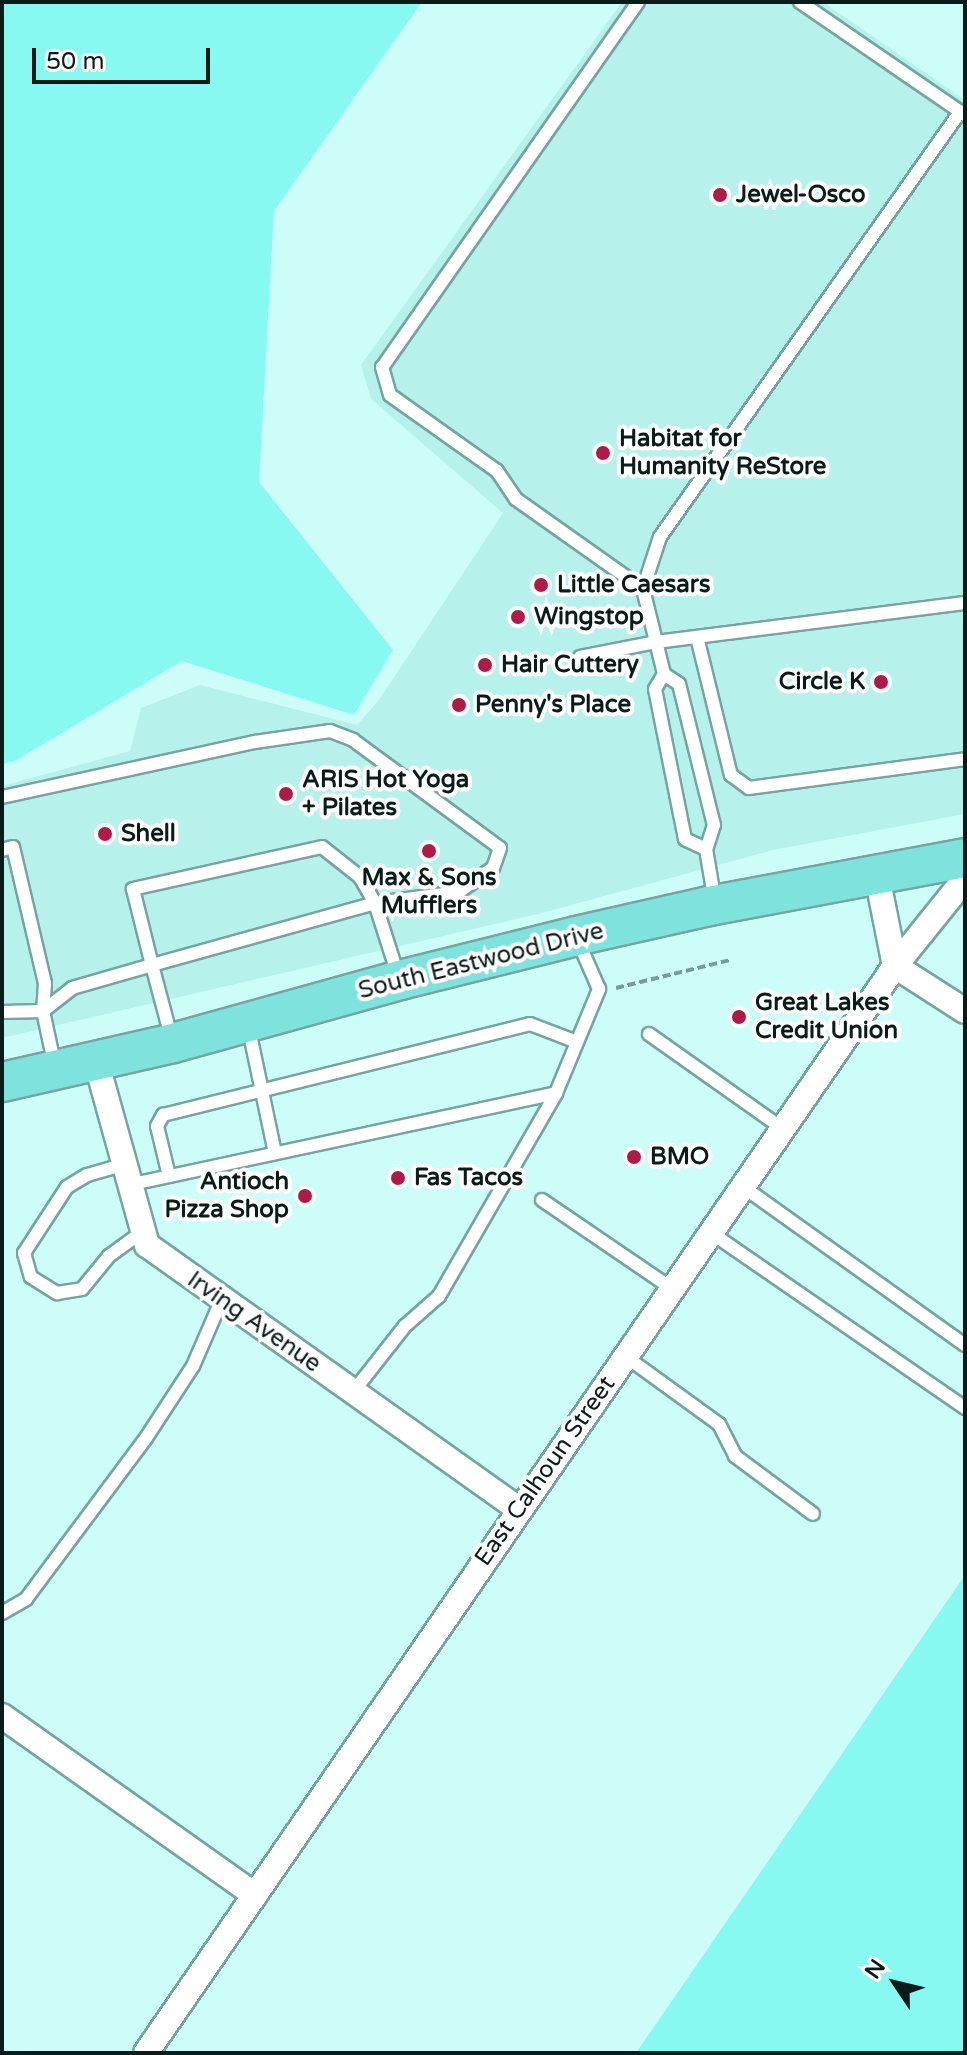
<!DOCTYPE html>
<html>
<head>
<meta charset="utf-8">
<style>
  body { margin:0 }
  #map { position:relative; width:967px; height:2055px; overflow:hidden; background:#cdfdf9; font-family:"Varela Round",sans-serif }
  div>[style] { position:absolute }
  .built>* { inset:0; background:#b6f1ec }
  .green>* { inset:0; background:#88f9f0 }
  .path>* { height:4px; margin-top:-2px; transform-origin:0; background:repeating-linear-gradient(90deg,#779b98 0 8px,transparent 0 12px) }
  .roads { filter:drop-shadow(2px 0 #76a4a0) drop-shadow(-2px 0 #76a4a0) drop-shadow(0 2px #76a4a0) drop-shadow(0 -2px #76a4a0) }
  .lane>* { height:12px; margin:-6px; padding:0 6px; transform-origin:6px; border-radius:6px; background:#fff }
  .street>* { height:24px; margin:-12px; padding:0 12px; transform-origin:12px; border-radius:12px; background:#fff }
  .primary>* { height:38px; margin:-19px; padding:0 19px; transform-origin:19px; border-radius:19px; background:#7fe3dd }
  .dots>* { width:22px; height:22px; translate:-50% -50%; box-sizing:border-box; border:4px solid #fff; border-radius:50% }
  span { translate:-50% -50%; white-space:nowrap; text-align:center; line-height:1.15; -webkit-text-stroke:8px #fff; paint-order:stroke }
  .poi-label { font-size:24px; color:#091c1a; font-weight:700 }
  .left { translate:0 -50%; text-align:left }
  .right { translate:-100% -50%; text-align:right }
  .street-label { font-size:24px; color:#091c1a }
  .frame { position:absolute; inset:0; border:4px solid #091c1a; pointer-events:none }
  .north { position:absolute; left:855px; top:1943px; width:80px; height:80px; -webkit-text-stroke:6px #fff; paint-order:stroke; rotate:305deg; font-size:22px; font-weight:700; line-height:32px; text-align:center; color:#091c1a }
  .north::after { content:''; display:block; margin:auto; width:28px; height:36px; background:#091c1a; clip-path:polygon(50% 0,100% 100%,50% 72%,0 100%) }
  .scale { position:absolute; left:32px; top:48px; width:178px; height:36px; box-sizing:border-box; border:4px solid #091c1a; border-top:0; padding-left:10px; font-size:24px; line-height:28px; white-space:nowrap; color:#091c1a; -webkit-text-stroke:6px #fff; paint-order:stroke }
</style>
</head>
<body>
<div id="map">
  <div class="built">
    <i style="clip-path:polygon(622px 2px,823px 2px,965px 100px,965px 814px,773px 850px,542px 913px,2px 1038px,2px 786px,130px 751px,141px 708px,200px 685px,357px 725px,379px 700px,503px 513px,371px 399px,361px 365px)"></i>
  </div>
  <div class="green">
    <i style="clip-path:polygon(2px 2px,422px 2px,274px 211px,259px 482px,393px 650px,354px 715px,182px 661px,15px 761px,2px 764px)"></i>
    <i style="clip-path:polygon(965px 1575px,965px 2053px,636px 2053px)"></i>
  </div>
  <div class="path">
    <i style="left:616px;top:988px;width:117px;rotate:-13.8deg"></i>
  </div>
  <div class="roads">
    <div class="lane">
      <i style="left:638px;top:2px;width:446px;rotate:125deg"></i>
      <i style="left:382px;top:367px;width:29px;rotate:74deg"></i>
      <i style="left:390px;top:395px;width:131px;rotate:35.4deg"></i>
      <i style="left:497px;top:471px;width:34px;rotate:56deg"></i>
      <i style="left:516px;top:499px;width:156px;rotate:35.3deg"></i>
      <i style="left:643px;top:589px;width:88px;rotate:76.1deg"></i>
      <i style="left:800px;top:2px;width:200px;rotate:34.4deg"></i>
      <i style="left:643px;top:589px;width:55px;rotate:-71.9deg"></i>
      <i style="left:660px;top:537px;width:520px;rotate:-54.78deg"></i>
      <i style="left:697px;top:637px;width:142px;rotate:76.2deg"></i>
      <i style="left:731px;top:775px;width:22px;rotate:36deg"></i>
      <i style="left:749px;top:788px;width:218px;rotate:-7.6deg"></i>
      <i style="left:580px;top:657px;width:77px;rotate:-11.2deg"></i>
      <i style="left:656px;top:642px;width:311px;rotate:-7.2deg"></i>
      <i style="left:2px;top:797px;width:259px;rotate:-12.3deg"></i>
      <i style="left:255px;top:742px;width:76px;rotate:-8.3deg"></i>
      <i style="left:330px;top:731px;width:25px;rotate:21deg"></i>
      <i style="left:353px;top:740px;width:182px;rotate:36.3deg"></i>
      <i style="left:500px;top:848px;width:21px;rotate:109deg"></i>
      <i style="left:493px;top:868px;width:42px;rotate:144.8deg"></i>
      <i style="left:459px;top:892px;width:85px;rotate:172.5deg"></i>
      <i style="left:375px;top:903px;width:76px;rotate:72.3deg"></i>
      <i style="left:706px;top:849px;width:23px;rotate:-155deg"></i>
      <i style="left:685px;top:839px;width:153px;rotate:-101.3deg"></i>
      <i style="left:655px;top:689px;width:17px;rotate:-59deg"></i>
      <i style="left:664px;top:674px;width:18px;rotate:34deg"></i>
      <i style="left:679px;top:684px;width:145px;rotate:76.1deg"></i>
      <i style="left:714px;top:825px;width:25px;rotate:108deg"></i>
      <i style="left:706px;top:849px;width:54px;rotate:80.4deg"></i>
      <i style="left:2px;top:850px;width:11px;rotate:-15deg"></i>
      <i style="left:13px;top:847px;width:140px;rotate:76.8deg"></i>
      <i style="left:45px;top:983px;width:28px;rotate:94deg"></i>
      <i style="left:43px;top:1011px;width:57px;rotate:77.9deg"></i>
      <i style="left:2px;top:1012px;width:41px;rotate:-1.4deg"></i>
      <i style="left:43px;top:1011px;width:37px;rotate:-38deg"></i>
      <i style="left:72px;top:988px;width:83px;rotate:-16deg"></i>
      <i style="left:152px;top:965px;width:231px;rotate:-15.5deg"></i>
      <i style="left:375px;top:903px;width:30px;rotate:-120deg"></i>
      <i style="left:360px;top:877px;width:48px;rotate:-141.7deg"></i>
      <i style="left:322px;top:847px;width:194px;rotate:167.5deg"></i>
      <i style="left:133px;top:889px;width:78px;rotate:76deg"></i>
      <i style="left:152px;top:965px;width:78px;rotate:75.1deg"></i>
      <i style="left:248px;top:1025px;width:131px;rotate:78.1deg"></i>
      <i style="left:649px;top:1034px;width:163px;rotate:35.3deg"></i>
      <i style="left:122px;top:1165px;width:36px;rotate:164deg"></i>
      <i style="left:87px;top:1175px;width:23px;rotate:149deg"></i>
      <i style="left:67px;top:1187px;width:79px;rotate:123.1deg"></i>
      <i style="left:24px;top:1253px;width:25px;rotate:74deg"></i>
      <i style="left:31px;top:1277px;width:31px;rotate:32deg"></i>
      <i style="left:57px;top:1293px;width:25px;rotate:-9deg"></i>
      <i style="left:82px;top:1289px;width:43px;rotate:-50.7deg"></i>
      <i style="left:109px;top:1256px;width:41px;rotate:-36deg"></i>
      <i style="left:169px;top:1176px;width:51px;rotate:-103.5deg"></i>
      <i style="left:157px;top:1126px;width:13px;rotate:-61deg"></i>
      <i style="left:163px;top:1115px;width:378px;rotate:-13.9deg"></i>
      <i style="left:530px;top:1024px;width:50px;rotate:21deg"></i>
      <i style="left:128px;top:1185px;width:438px;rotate:-12.1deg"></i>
      <i style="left:556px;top:1093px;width:113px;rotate:-67.5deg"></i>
      <i style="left:599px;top:989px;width:55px;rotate:-113.7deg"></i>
      <i style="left:742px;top:1186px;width:274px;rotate:35.5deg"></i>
      <i style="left:542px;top:1200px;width:156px;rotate:34.3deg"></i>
      <i style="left:710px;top:1232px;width:310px;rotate:34.6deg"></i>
      <i style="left:625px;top:1356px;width:116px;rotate:35.9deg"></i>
      <i style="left:719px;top:1424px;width:36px;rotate:63deg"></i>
      <i style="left:735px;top:1456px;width:97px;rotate:36.6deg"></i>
      <i style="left:353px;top:1392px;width:84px;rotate:-51.8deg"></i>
      <i style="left:405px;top:1326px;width:45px;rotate:-41.4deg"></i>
      <i style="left:439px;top:1296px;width:234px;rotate:-60deg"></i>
      <i style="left:2px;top:1613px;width:28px;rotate:-30deg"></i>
      <i style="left:26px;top:1599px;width:201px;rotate:-53.3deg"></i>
      <i style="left:146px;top:1438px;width:86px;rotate:-56.9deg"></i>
      <i style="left:193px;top:1366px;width:73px;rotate:-66.6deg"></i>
    </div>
    <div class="street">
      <i style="left:877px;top:876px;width:92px;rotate:78.7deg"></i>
      <i style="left:895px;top:966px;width:83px;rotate:32.7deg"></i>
      <i style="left:96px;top:1061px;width:191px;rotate:74.5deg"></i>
      <i style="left:147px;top:1245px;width:455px;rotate:35.4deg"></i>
      <i style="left:2px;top:1716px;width:310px;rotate:35.3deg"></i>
      <i style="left:146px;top:2053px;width:1320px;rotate:-55.43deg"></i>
      <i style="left:895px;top:966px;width:112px;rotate:-51.2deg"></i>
    </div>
    <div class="primary">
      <i style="left:2px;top:1082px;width:175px;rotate:-12.8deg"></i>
      <i style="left:173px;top:1043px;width:236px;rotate:-15.5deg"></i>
      <i style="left:400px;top:980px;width:181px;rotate:-14deg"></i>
      <i style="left:576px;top:936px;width:136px;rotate:-12.7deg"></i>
      <i style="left:709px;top:906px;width:260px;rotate:-10.6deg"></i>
    </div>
  </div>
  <div class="dots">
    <i style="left:720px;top:195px;background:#ae1b4b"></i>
    <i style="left:603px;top:453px;background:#ae1b4b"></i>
    <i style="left:541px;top:585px;background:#ae1b4b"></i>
    <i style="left:518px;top:617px;background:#ae1b4b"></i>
    <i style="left:485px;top:665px;background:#ae1b4b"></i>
    <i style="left:881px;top:682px;background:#ae1b4b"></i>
    <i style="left:459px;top:705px;background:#ae1b4b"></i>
    <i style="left:286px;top:794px;background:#ae1b4b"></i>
    <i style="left:105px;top:834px;background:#ae1b4b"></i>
    <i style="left:429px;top:851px;background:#ae1b4b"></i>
    <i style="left:739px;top:1017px;background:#ae1b4b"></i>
    <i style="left:634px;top:1157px;background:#ae1b4b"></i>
    <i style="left:398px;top:1178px;background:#ae1b4b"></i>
    <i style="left:305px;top:1196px;background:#ae1b4b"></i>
  </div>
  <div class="poi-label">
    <span class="left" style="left:736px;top:195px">Jewel-Osco</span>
    <span class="left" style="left:619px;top:453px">Habitat for<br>Humanity ReStore</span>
    <span class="left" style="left:557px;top:585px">Little Caesars</span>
    <span class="left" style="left:534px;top:617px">Wingstop</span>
    <span class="left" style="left:501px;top:665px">Hair Cuttery</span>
    <span class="right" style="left:865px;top:682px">Circle K</span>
    <span class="left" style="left:475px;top:705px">Penny's Place</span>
    <span class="left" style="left:302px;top:794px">ARIS Hot Yoga<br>+ Pilates</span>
    <span class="left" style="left:121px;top:834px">Shell</span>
    <span style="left:429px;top:892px">Max &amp; Sons<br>Mufflers</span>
    <span class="left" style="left:755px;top:1017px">Great Lakes<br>Credit Union</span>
    <span class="left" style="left:650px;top:1157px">BMO</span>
    <span class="left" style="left:414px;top:1178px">Fas Tacos</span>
    <span class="right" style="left:289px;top:1196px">Antioch<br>Pizza Shop</span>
  </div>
  <div class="street-label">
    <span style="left:481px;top:961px;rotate:-14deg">South Eastwood Drive</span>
    <span style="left:254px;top:1322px;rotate:35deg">Irving Avenue</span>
    <span style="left:545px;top:1471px;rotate:-55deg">East Calhoun Street</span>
  </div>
  <div class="frame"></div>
  <div class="north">N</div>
  <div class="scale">50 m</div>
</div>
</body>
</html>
